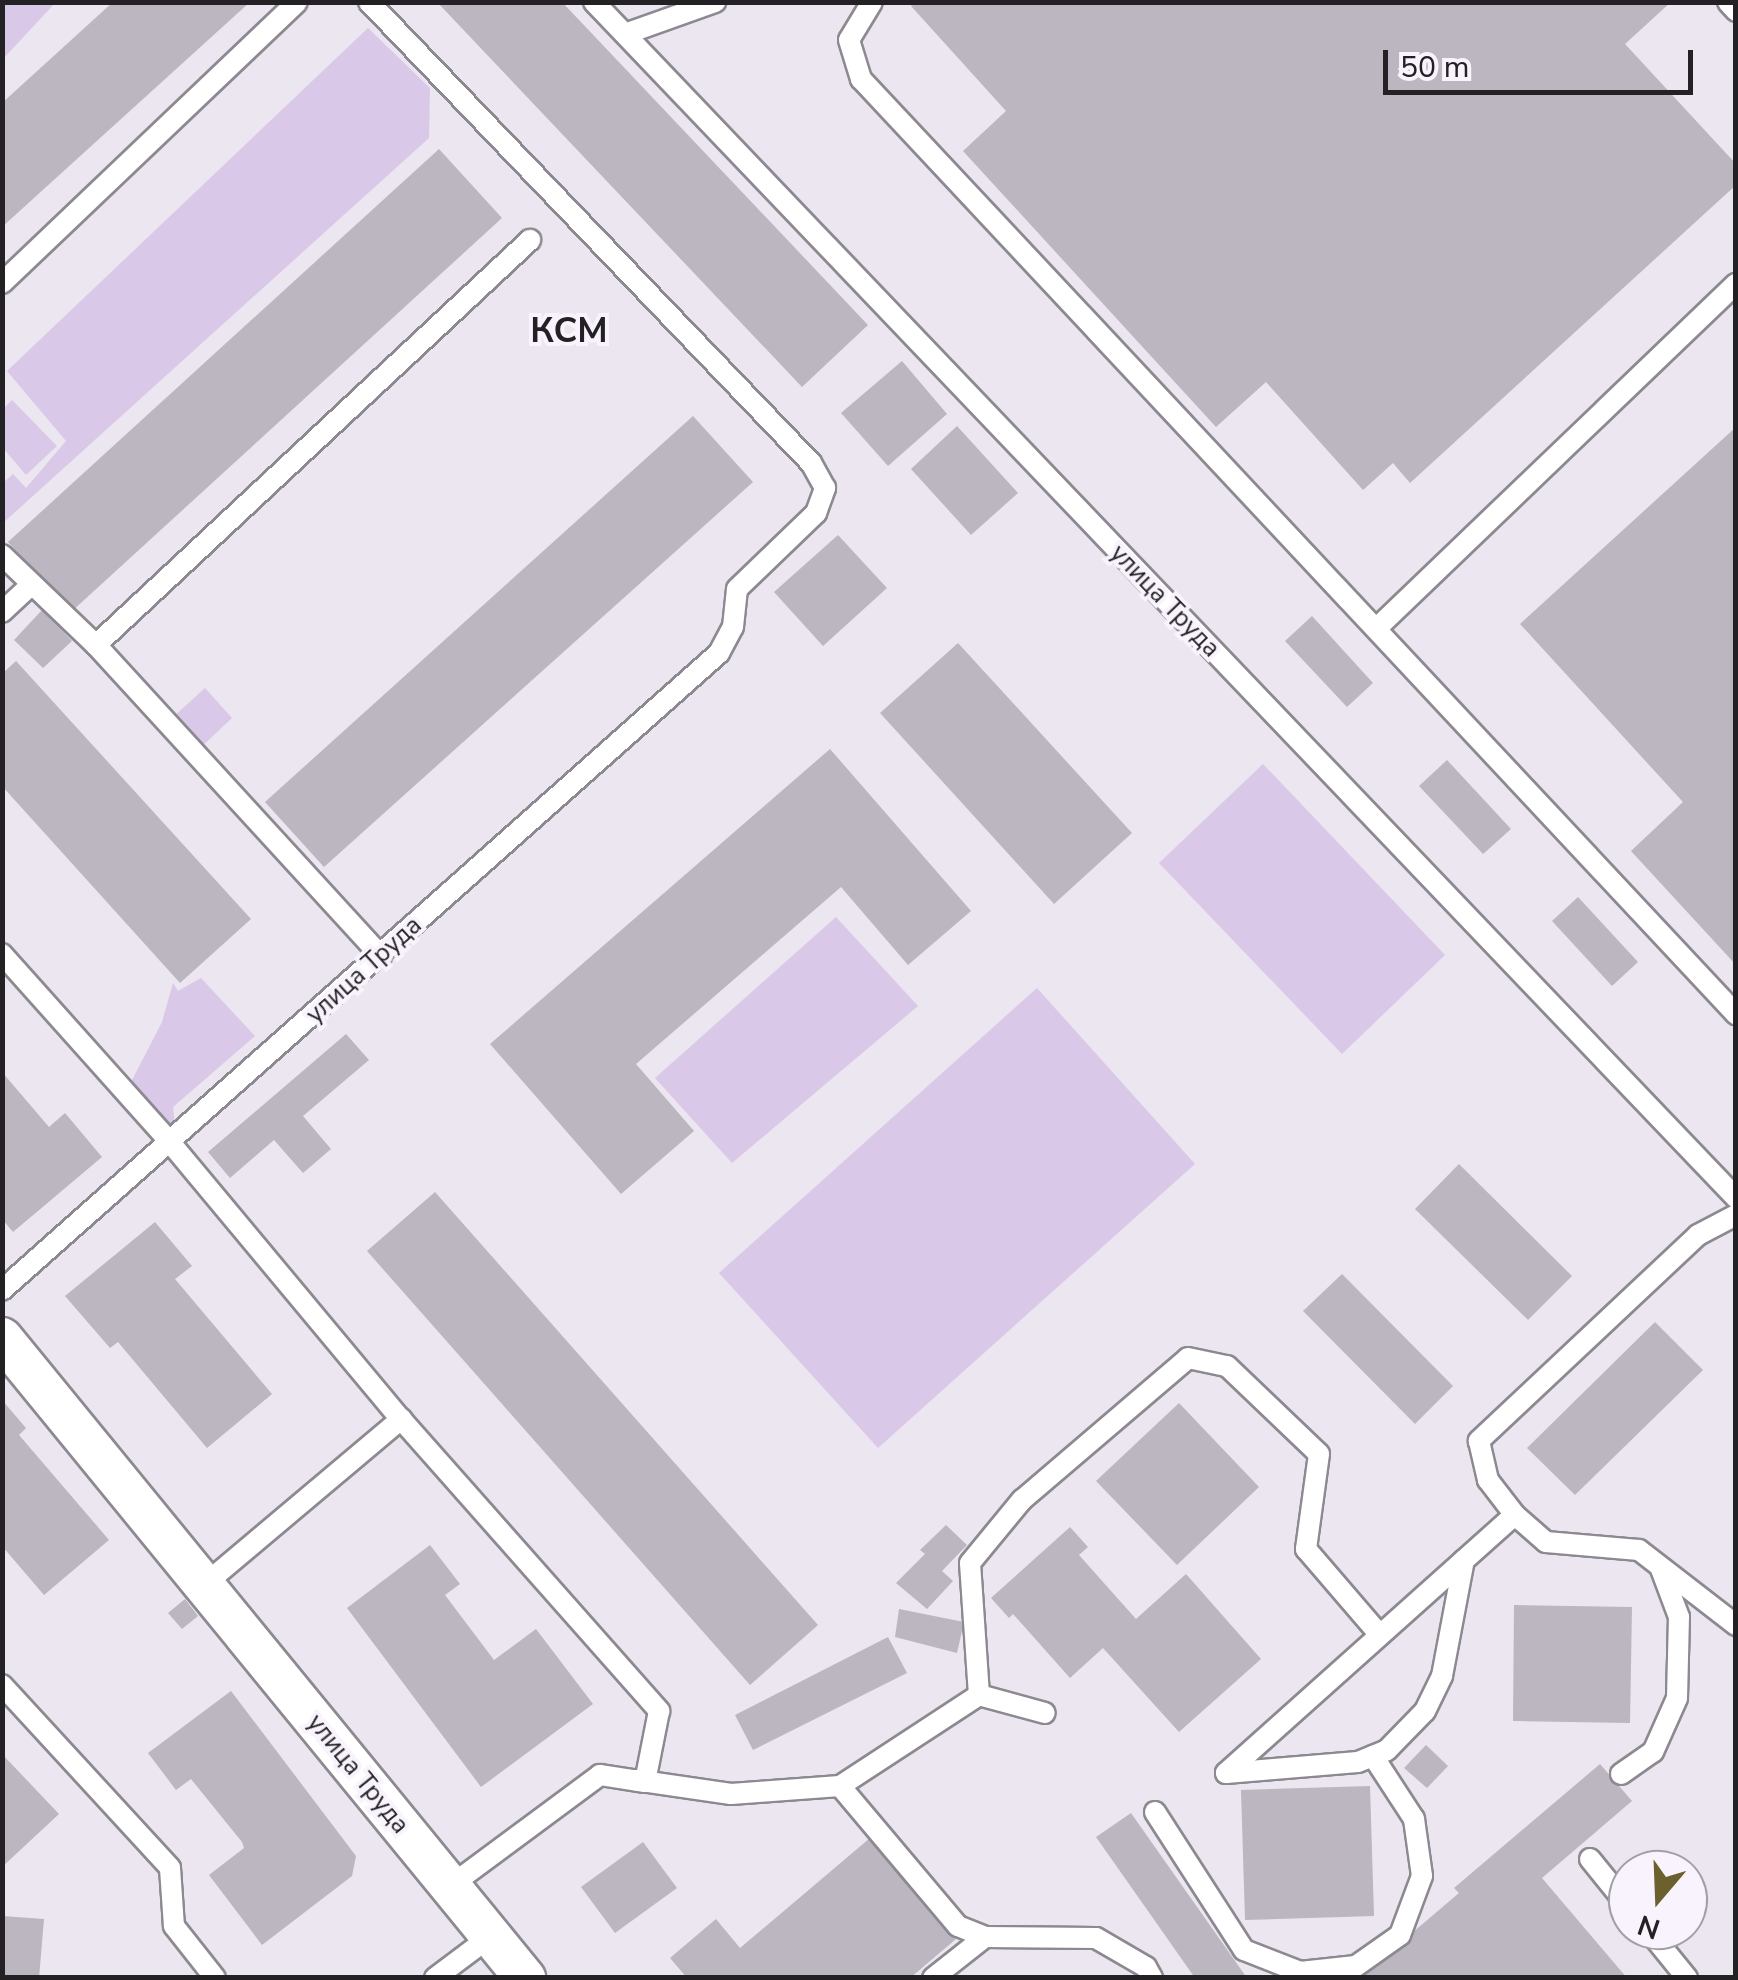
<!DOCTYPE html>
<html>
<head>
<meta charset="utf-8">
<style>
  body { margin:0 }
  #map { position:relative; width:1738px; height:1980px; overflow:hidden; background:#ebe6ef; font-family:"Nunito Sans",sans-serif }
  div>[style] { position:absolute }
  .green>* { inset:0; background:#d9c8e7 }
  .building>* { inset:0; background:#bbb6bf }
  .roads { filter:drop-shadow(2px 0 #8d8991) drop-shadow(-2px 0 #8d8991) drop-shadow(0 2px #8d8991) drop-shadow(0 -2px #8d8991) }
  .lane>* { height:20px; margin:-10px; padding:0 10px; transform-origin:10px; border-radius:10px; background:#fff }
  .street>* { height:40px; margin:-20px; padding:0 20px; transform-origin:20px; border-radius:20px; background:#fff }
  span { translate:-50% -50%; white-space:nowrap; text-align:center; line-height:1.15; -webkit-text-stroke:8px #f8f3fc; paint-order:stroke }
  .street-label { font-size:25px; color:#232124 }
  .district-label { font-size:35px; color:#232124; font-weight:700 }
  .frame { position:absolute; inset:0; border:5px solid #232124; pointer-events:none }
  .north { position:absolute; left:1608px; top:1850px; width:100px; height:100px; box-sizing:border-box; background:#f8f3fc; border:2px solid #a39fa6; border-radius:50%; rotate:199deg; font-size:28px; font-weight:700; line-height:40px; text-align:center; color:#232124 }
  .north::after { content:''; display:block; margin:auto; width:35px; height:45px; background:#6c612e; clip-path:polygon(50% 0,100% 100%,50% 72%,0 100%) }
  .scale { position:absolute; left:1383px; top:50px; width:310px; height:45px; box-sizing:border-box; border:5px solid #232124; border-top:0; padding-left:12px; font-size:30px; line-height:35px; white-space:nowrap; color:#232124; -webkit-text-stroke:8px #f8f3fc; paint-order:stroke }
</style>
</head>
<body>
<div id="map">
  <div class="green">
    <i style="clip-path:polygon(3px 2px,55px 3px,3px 59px,2px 3px)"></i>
    <i style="clip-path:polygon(368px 28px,430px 88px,429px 138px,3px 523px,3px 483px,13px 474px,26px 488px,66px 441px,7px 371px)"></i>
    <i style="clip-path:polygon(12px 400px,57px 446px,26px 475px,3px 448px,3px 409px)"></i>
    <i style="clip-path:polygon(205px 688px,232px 718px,200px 748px,172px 718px)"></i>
    <i style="clip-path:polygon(1263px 764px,1445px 955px,1342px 1054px,1159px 863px)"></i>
    <i style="clip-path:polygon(836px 917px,918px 1006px,732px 1163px,655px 1078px)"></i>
    <i style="clip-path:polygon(201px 978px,255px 1036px,173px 1107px,175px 1125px,169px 1132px,130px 1084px,162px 1022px,173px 983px,178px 991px)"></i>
    <i style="clip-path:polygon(1037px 988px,1195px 1164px,878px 1448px,719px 1273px)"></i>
  </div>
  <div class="building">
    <i style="clip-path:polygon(113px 2px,250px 2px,2px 227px,2px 103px)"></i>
    <i style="clip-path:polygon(437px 2px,562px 2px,868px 325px,802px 387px)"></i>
    <i style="clip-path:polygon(915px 2px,1671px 2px,1625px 44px,1736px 164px,1736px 185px,1410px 483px,1393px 463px,1363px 490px,1266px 382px,1216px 427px,963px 151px,1006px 111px,911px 6px)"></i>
    <i style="clip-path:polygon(439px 149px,502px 218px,71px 612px,8px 542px)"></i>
    <i style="clip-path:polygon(902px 361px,947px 414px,888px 466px,841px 413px)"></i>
    <i style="clip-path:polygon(693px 416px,753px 482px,324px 867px,265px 802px)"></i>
    <i style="clip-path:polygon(957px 426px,1018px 493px,971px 535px,911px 469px)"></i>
    <i style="clip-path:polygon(1736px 427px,1736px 965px,1631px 851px,1683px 802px,1520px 624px)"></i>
    <i style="clip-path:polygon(838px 535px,887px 588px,823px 646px,774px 592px)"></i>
    <i style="clip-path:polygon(42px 610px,72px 641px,43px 668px,14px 640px)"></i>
    <i style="clip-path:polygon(1312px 616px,1373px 683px,1347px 707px,1285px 641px)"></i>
    <i style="clip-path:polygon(958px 643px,1132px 833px,1054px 904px,880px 713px)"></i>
    <i style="clip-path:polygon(16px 661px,251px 919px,180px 983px,2px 786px,2px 674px)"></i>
    <i style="clip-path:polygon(830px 749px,971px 911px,908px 965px,841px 887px,636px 1064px,694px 1131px,621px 1194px,490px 1044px)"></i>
    <i style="clip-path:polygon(1447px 760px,1511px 829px,1483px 854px,1419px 786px)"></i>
    <i style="clip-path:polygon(1578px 897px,1638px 962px,1612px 986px,1552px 921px)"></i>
    <i style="clip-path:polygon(346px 1034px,369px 1060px,303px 1116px,331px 1149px,303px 1173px,274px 1140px,230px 1178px,208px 1152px)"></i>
    <i style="clip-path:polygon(2px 1072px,49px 1127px,65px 1113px,102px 1157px,13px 1232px,2px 1219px)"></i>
    <i style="clip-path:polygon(1459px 1164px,1572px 1276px,1528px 1320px,1415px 1209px)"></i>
    <i style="clip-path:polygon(435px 1192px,818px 1625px,750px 1685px,367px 1251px)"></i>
    <i style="clip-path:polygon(155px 1222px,192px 1266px,175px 1279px,272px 1394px,207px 1448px,118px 1342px,110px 1348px,65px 1296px)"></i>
    <i style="clip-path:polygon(1342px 1274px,1453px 1386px,1415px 1424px,1303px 1311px)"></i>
    <i style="clip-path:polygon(1655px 1322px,1703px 1370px,1575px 1495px,1527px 1448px)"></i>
    <i style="clip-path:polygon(2px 1400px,26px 1428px,19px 1435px,109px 1540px,44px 1595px,2px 1546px)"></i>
    <i style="clip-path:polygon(1179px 1403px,1259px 1487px,1177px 1565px,1096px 1481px)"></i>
    <i style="clip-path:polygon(946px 1525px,967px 1545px,942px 1571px,953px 1581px,927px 1609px,896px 1583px,925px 1554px,920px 1550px)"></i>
    <i style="clip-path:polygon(1070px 1527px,1088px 1547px,1079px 1555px,1136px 1619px,1186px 1574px,1261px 1659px,1179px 1732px,1103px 1648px,1070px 1678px,1013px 1614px,1009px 1618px,991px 1598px)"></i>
    <i style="clip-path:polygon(430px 1545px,460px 1584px,445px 1595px,494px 1660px,536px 1629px,593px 1704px,481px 1787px,347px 1608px)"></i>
    <i style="clip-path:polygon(185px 1599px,198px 1616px,182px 1629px,168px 1613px)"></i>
    <i style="clip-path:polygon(1514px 1605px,1632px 1607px,1630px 1723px,1513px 1721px)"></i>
    <i style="clip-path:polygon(899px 1609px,964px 1622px,957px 1653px,895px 1637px)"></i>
    <i style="clip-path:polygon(888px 1637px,907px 1673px,753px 1750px,735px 1715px)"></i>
    <i style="clip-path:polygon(231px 1691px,356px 1856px,352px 1876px,262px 1945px,209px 1875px,244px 1848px,242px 1842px,191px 1779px,176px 1790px,148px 1753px)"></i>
    <i style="clip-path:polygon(1426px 1745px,1448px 1766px,1427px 1788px,1404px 1768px)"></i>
    <i style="clip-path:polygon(2px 1754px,59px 1814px,2px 1867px)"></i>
    <i style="clip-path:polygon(1600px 1764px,1632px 1801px,1542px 1878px,1627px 1978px,1359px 1978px,1459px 1893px,1454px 1888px)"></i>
    <i style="clip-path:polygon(1370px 1786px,1374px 1916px,1245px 1920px,1241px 1790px)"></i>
    <i style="clip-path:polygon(1131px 1813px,1247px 1978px,1195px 1978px,1096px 1837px)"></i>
    <i style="clip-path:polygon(870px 1838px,956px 1939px,910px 1978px,687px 1978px,670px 1958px,716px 1919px,740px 1948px)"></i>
    <i style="clip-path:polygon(643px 1842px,677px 1888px,615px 1933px,581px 1887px)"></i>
    <i style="clip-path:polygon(2px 1916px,44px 1919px,39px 1978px,2px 1978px)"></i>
  </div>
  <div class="roads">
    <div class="lane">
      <i style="left:594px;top:2px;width:1654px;rotate:46.32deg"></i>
      <i style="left:872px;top:2px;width:44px;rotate:121.2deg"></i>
      <i style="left:849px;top:40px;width:41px;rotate:72.9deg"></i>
      <i style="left:861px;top:79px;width:1281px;rotate:46.9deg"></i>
      <i style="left:1728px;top:2px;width:12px;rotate:48deg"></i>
      <i style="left:625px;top:34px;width:96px;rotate:-19.6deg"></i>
      <i style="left:2px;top:283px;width:407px;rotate:-43.6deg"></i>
      <i style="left:2px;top:555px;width:130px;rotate:43.8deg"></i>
      <i style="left:96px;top:645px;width:422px;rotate:47.5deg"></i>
      <i style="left:2px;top:612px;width:41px;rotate:-43deg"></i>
      <i style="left:1378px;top:627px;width:496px;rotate:-43.8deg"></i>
      <i style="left:96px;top:645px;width:594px;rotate:-43.02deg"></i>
      <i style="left:2px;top:954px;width:251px;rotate:48.2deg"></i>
      <i style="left:169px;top:1141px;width:362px;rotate:50.2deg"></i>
      <i style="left:401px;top:1419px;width:390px;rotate:48.5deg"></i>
      <i style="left:659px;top:1711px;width:72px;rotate:101.2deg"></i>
      <i style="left:645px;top:1782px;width:46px;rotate:-171.2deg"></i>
      <i style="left:600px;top:1775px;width:187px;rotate:143.5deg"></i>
      <i style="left:1736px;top:1215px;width:43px;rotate:152.2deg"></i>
      <i style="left:1698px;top:1235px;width:301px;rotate:136.8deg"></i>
      <i style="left:1479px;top:1441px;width:40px;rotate:77deg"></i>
      <i style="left:1488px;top:1480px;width:44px;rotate:52.4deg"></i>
      <i style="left:1515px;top:1515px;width:41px;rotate:41.1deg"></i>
      <i style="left:1546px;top:1542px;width:93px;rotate:4.9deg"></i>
      <i style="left:1639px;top:1550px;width:123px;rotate:37.7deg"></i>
      <i style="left:2px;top:1290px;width:959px;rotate:-41.62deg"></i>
      <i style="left:719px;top:653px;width:30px;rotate:-62deg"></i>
      <i style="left:733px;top:627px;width:38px;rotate:-84deg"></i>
      <i style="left:737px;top:589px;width:110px;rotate:-43.9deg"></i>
      <i style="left:816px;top:513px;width:27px;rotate:-70deg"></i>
      <i style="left:825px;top:488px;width:29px;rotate:-119deg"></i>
      <i style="left:811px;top:463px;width:639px;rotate:-133.79deg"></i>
      <i style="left:204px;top:1585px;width:258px;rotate:-40.1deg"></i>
      <i style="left:2px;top:1685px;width:248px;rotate:47.4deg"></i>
      <i style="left:170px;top:1868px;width:58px;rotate:86.1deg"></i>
      <i style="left:174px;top:1926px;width:66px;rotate:51.7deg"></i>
      <i style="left:979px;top:1695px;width:132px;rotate:-93.9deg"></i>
      <i style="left:970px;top:1563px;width:82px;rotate:-50.5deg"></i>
      <i style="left:1022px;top:1500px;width:218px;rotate:-40.5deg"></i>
      <i style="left:1188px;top:1358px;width:40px;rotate:12deg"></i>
      <i style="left:1227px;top:1366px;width:127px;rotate:43.7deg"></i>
      <i style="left:1319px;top:1454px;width:96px;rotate:97.8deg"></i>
      <i style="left:1306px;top:1549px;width:113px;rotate:49.3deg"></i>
      <i style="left:1226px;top:1773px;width:387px;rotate:-41.8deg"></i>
      <i style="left:1226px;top:1773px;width:132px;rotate:-4.8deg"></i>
      <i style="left:1358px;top:1762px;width:31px;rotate:-22deg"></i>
      <i style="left:1387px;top:1750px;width:54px;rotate:-45.7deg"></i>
      <i style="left:1425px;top:1711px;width:39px;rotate:-64deg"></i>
      <i style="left:1442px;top:1676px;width:118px;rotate:-79.3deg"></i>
      <i style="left:1621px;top:1774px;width:39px;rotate:-35deg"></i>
      <i style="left:1653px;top:1752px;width:59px;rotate:-66deg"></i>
      <i style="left:1677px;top:1698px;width:81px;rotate:-88.6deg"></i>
      <i style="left:1679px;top:1617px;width:51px;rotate:-110.6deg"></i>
      <i style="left:635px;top:1780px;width:97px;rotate:8.3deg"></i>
      <i style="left:731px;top:1794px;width:109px;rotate:-4.2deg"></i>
      <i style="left:840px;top:1786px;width:166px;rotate:-33.2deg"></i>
      <i style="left:979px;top:1695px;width:68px;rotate:15.3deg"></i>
      <i style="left:840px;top:1786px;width:183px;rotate:49.9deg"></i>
      <i style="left:958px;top:1926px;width:29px;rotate:22deg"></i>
      <i style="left:985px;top:1937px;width:111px;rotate:0.5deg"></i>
      <i style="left:1096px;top:1938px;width:58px;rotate:30.1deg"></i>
      <i style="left:1146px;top:1967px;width:13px;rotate:61deg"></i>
      <i style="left:1155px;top:1812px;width:164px;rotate:57.2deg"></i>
      <i style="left:1244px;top:1950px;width:60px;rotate:21.4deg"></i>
      <i style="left:1300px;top:1972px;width:56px;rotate:-6.1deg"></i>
      <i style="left:1356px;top:1966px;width:54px;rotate:-35.2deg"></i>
      <i style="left:1400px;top:1935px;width:63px;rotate:-69.6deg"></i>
      <i style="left:1422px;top:1876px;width:58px;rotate:-98deg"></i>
      <i style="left:1414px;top:1819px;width:75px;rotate:-123.1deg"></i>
      <i style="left:1590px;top:1859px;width:60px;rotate:51deg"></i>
      <i style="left:1648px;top:1930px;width:62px;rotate:50.9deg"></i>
      <i style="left:435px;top:1978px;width:70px;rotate:-36.9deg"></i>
      <i style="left:933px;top:1978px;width:66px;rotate:-38.3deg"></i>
    </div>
    <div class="street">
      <i style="left:2px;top:1338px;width:827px;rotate:50.74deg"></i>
    </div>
  </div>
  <div class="street-label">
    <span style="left:1165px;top:601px;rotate:46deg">улица Труда</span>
    <span style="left:364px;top:970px;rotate:-42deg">улица Труда</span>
    <span style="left:358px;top:1774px;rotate:51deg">улица Труда</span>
  </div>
  <div class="district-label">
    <span style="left:569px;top:331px">КСМ</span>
  </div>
  <div class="frame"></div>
  <div class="north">N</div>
  <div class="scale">50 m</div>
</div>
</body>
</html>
